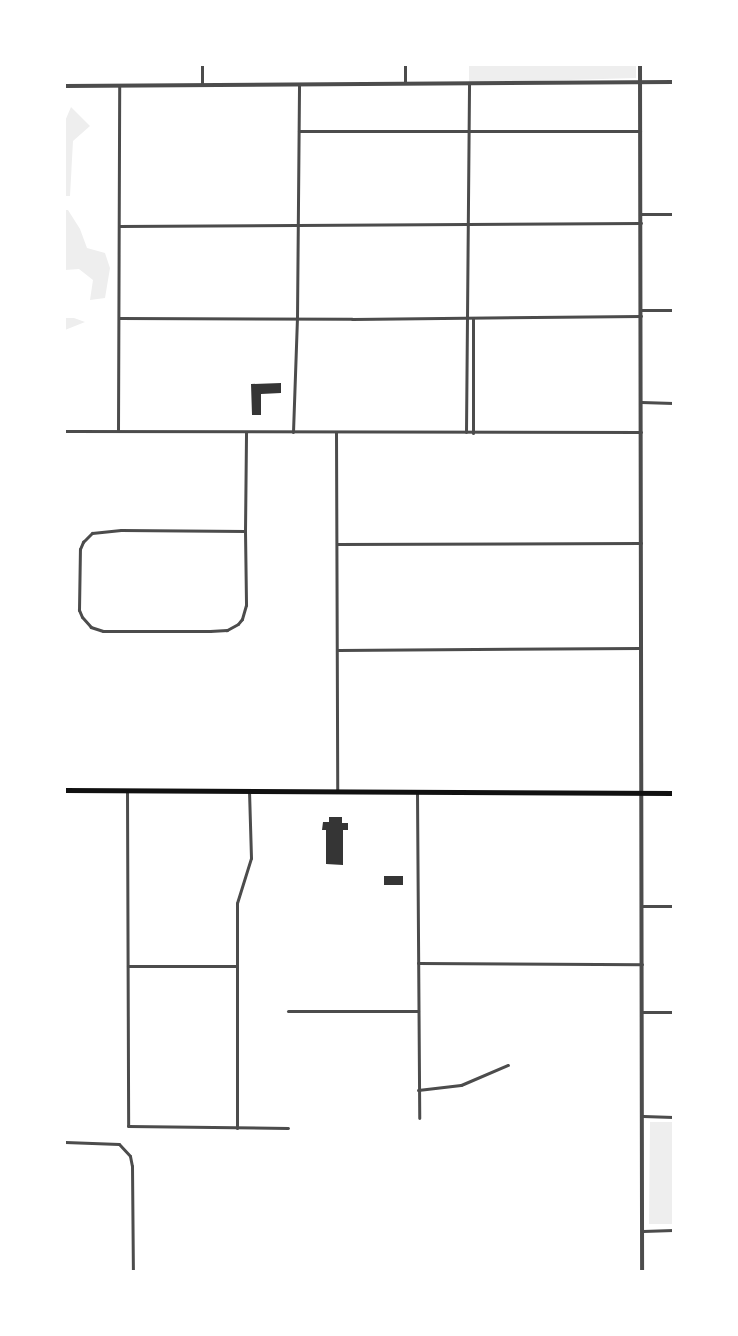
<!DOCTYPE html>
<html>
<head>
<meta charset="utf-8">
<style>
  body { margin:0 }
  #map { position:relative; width:738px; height:1336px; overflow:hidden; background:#fff; font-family:"PT Sans Narrow",sans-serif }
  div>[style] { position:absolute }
  .green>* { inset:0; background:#eee }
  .building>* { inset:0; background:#353535 }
  .minor>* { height:3px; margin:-1.5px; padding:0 1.5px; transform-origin:1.5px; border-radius:1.5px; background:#4c4c4c }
  .tertiary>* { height:4px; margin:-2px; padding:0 2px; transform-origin:2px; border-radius:2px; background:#4c4c4c }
  .primary>* { height:4.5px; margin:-2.25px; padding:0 2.25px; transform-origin:2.25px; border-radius:2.25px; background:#111 }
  span { translate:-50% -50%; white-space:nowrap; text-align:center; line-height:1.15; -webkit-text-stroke:4px #fff; paint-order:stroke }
  .frame { position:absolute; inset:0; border:66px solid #fff; pointer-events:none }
</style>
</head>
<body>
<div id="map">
  <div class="green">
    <i style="clip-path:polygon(469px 65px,636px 65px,636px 78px,469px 83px)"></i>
    <i style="clip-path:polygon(71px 107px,90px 126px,73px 141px,70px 196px,65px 196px,65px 121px)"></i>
    <i style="clip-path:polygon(65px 210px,68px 210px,80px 229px,87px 248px,105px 253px,110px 268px,105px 298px,90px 300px,93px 280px,79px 269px,65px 270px)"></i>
    <i style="clip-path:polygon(65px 318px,74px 318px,85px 322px,65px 330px)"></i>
    <i style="clip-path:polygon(650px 1122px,673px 1122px,673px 1224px,649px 1224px)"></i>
  </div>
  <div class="building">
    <i style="clip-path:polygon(281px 383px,281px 393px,261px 394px,261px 415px,252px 415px,251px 384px)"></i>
    <i style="clip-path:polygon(329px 817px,342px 817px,342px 823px,348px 823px,348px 830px,343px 830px,343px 865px,326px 864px,326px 830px,322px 830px,323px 822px,329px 822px)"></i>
    <i style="clip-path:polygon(384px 876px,403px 876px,403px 885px,384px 885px)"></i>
  </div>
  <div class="minor">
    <i style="left:405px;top:65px;width:18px;rotate:90deg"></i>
    <i style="left:202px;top:84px;width:19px;rotate:-90deg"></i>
    <i style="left:299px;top:131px;width:341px"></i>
    <i style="left:641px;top:214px;width:32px"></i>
    <i style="left:119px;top:226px;width:522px;rotate:-0.33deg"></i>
    <i style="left:641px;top:310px;width:32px"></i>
    <i style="left:119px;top:318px;width:233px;rotate:0.2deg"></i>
    <i style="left:352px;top:319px;width:289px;rotate:-0.6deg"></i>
    <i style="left:473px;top:318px;width:115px;rotate:90deg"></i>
    <i style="left:641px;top:402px;width:32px;rotate:2deg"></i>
    <i style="left:65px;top:431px;width:576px;rotate:0.1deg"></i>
    <i style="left:118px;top:431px;width:346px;rotate:-89.8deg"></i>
    <i style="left:293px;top:432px;width:114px;rotate:-88deg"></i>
    <i style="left:297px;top:318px;width:234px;rotate:-89.5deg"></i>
    <i style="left:336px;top:432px;width:360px;rotate:89.8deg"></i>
    <i style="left:466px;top:432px;width:349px;rotate:-89.5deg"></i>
    <i style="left:121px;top:530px;width:124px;rotate:0.5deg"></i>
    <i style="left:245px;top:531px;width:74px;rotate:89.2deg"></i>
    <i style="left:246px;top:605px;width:15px;rotate:106deg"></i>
    <i style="left:242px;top:619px;width:6px;rotate:129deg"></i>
    <i style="left:238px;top:624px;width:13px;rotate:151deg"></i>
    <i style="left:227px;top:630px;width:17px;rotate:177deg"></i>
    <i style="left:210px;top:631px;width:107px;rotate:180deg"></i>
    <i style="left:103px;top:631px;width:13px;rotate:-162deg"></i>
    <i style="left:91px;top:627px;width:13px;rotate:-132deg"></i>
    <i style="left:82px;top:617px;width:8px;rotate:-113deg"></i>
    <i style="left:79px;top:610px;width:61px;rotate:-89.1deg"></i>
    <i style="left:80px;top:549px;width:8px;rotate:-67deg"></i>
    <i style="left:83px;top:542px;width:13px;rotate:-45deg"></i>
    <i style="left:92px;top:533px;width:29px;rotate:-6deg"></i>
    <i style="left:245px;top:531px;width:99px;rotate:-89.4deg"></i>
    <i style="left:337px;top:544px;width:304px;rotate:-0.2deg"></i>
    <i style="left:338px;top:650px;width:303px;rotate:-0.4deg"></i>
    <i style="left:127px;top:791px;width:335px;rotate:89.8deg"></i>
    <i style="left:128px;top:1126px;width:160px;rotate:0.7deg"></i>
    <i style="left:417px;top:793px;width:325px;rotate:89.6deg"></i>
    <i style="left:643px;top:906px;width:30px"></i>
    <i style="left:418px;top:963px;width:224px;rotate:0.3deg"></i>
    <i style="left:128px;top:966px;width:108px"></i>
    <i style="left:288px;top:1011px;width:130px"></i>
    <i style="left:643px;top:1012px;width:30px"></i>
    <i style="left:418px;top:1090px;width:43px;rotate:-6.6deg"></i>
    <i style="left:461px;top:1085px;width:51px;rotate:-23.1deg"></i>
    <i style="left:643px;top:1116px;width:30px;rotate:2deg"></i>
    <i style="left:237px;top:1128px;width:225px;rotate:-90deg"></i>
    <i style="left:237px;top:903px;width:47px;rotate:-72.7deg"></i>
    <i style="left:251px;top:858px;width:67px;rotate:-91.7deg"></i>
    <i style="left:65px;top:1142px;width:54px;rotate:2.1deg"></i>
    <i style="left:119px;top:1144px;width:16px;rotate:47deg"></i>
    <i style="left:130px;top:1156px;width:10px;rotate:79deg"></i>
    <i style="left:132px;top:1166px;width:105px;rotate:89.5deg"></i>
    <i style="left:643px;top:1231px;width:30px;rotate:-2deg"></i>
  </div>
  <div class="tertiary">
    <i style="left:640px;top:65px;width:1206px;rotate:89.9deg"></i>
    <i style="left:65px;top:86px;width:608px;rotate:-0.38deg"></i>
  </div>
  <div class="primary">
    <i style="left:65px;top:790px;width:608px;rotate:0.28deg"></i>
  </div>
  <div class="frame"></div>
</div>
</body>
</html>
